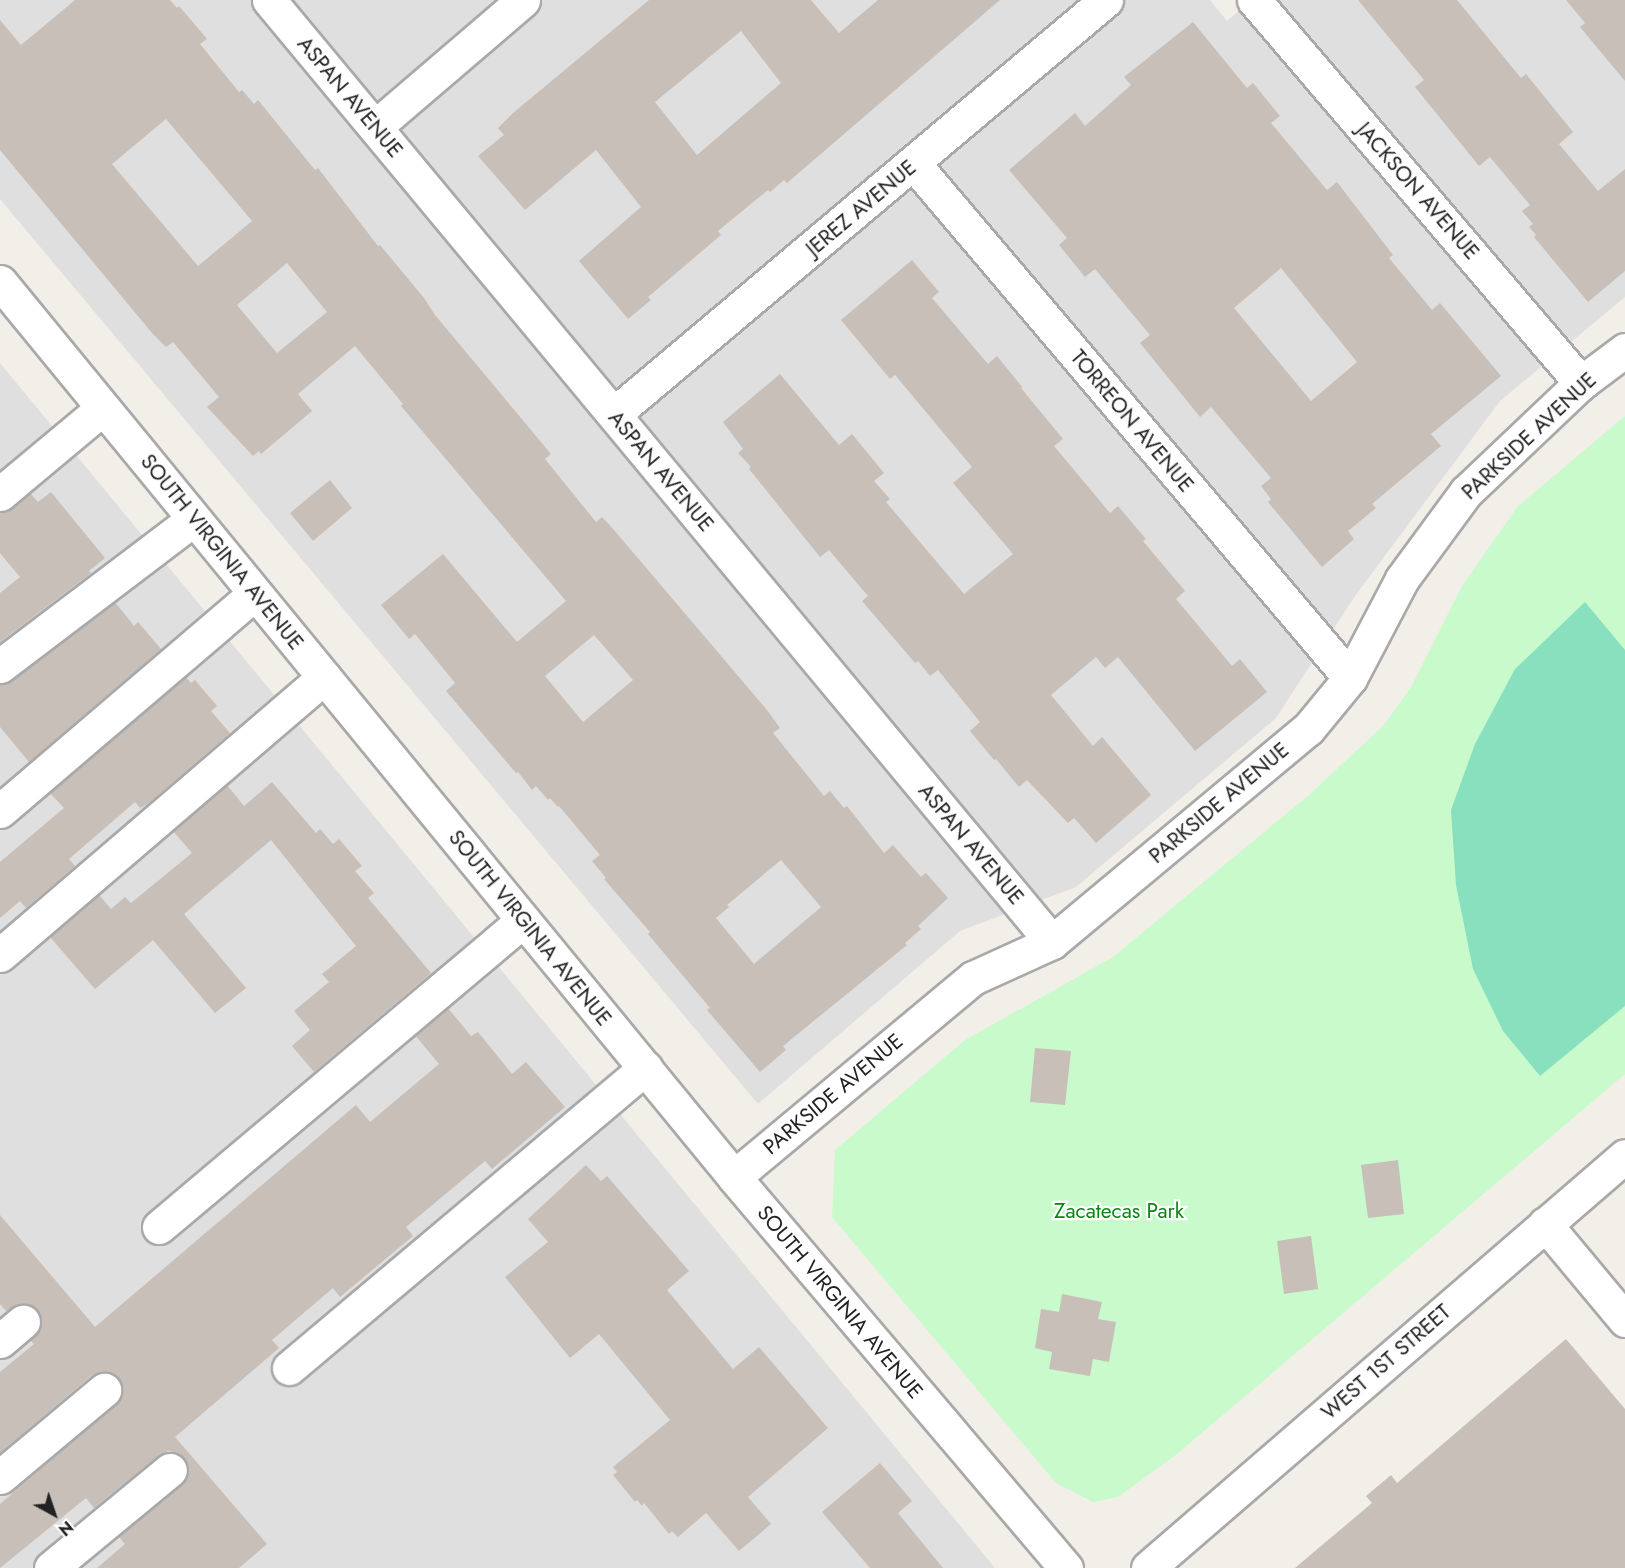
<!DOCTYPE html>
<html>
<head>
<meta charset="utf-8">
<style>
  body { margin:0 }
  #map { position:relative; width:1625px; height:1568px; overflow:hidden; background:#f2efe9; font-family:Jost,sans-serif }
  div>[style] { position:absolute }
  .residential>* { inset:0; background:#e0dfdf }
  .park>* { inset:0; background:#c8facc }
  .pitch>* { inset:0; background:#88e0be }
  .building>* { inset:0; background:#c7bfb8 }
  .roads { filter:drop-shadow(2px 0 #a9a9a9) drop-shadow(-2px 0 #a9a9a9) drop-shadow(0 2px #a9a9a9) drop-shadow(0 -2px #a9a9a9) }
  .minor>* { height:33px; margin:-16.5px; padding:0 16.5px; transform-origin:16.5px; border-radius:16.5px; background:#fff }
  span { translate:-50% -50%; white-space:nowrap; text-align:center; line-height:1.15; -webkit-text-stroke:4.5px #fff; paint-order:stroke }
  .street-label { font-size:21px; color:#222 }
  .park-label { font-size:21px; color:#0c8416 }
  .north { position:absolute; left:24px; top:1484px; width:60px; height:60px; -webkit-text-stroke:4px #fff; paint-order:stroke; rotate:140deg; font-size:16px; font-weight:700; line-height:24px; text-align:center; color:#222 }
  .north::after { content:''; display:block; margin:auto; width:21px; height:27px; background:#222; clip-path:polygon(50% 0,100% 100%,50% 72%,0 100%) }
</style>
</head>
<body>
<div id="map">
  <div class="residential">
    <i style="clip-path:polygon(0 0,1210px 0,1227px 21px,1252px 0,1625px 0,1625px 297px,1500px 401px,1355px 596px,1276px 718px,1076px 887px,960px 931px,758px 1104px,0 199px)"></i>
    <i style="clip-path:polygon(0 363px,995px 1568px,0 1568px)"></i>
  </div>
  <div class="park">
    <i style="clip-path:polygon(1625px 416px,1625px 1074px,1177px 1454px,1118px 1497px,1093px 1502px,1056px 1483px,832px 1217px,835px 1150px,965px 1040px,1113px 957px,1310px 794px,1384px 725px,1411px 687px,1462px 586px,1518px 506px)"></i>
  </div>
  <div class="pitch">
    <i style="clip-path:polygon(1585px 602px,1625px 650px,1625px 1006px,1540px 1076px,1503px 1031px,1473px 969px,1456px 885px,1451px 810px,1475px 744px,1515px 669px)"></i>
  </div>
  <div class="building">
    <i style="clip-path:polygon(evenodd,75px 0,170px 0,177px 8px,179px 6px,207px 39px,200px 44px,239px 92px,242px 90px,254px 104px,258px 100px,315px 170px,318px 168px,378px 246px,380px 245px,424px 298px,435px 315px,551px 454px,545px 459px,596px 522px,602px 517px,614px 530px,767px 710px,780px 728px,773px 733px,824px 796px,830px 791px,844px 808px,847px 806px,884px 853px,893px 845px,921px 877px,926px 873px,948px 898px,918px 926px,921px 929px,905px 943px,907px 945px,783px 1046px,786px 1050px,760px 1072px,707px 1010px,710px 1008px,648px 934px,650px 932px,604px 879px,606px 878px,592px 861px,600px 855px,559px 806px,558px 807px,550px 798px,548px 800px,536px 786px,532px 790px,518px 772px,516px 773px,446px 691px,455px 683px,415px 634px,409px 639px,381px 605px,443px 554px,517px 642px,566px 601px,401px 406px,403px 404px,355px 346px,298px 394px,312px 411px,261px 454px,259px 451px,253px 456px,207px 407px,219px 397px,173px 342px,166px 347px,152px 333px,0 150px,0 20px,21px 45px,75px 0,166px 119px,252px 221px,198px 266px,112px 164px,166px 119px,75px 0,287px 263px,327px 312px,277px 353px,237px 305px,287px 263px,75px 0,594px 635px,633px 680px,583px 722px,545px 676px,594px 635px,75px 0,781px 860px,821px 907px,754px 964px,716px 918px,729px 907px,727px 905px,781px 860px)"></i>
    <i style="clip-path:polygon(evenodd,649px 0,811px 0,839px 33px,878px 0,1000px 0,787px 183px,784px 180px,770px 192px,768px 190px,718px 231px,721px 235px,648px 297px,651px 300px,628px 319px,579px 261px,641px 207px,596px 150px,525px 210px,478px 156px,504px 135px,498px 128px,513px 113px,649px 0,741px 31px,781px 83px,697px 155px,655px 102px,741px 31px)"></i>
    <i style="clip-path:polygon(1358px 0,1457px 0,1521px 78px,1526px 74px,1573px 132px,1559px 144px,1598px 191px,1625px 169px,1625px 271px,1588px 302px,1534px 237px,1536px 235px,1529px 227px,1533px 224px,1522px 211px,1530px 205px,1490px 157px,1479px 166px,1415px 87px,1424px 80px)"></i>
    <i style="clip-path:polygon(1566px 0,1625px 0,1625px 81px,1580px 27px,1585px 23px)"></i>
    <i style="clip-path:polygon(evenodd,1193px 22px,1247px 88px,1253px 83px,1280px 116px,1271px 123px,1327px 190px,1337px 182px,1393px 255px,1389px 258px,1432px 310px,1440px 303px,1501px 376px,1431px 434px,1441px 446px,1372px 504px,1376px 508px,1348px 531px,1354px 539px,1322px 567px,1268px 502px,1271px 499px,1261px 486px,1271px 478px,1211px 407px,1200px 417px,1140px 343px,1150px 335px,1095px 269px,1085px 277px,1059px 245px,1067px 238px,1009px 170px,1075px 113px,1085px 126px,1131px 85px,1124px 77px,1193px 22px,1281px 268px,1357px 362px,1311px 401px,1234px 308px,1281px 268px)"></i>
    <i style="clip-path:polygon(912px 260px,939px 292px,932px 298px,988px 364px,997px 356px,1022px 387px,1021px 388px,1063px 439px,1054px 446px,1110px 513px,1118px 506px,1146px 539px,1143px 541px,1185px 591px,1176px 599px,1232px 666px,1240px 659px,1267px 692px,1195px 751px,1118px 657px,1105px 668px,1096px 657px,1051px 695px,1093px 746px,1102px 737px,1151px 795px,1096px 843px,1074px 818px,1068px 823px,1027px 780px,1019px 787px,996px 759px,994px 760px,970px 731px,980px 722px,938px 670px,930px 676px,918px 661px,915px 663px,862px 601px,868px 596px,829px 550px,820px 557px,749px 469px,751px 467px,738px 453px,743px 449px,723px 422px,780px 374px,839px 445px,852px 434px,884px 473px,874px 481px,890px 499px,886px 502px,964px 594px,1013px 554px,953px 483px,972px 467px,895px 375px,890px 379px,841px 320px)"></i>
    <i style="clip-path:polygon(330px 480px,352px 508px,313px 541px,290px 513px)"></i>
    <i style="clip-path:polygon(51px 492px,105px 558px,89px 571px,91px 573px,0 642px,0 593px,20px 577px,0 553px,0 512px,12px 509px,30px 493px,38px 502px)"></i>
    <i style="clip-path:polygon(115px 602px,134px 626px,138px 622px,161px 649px,29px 762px,0 727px,0 684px,11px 681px)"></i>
    <i style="clip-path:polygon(186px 677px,191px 683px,195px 680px,217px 706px,211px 711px,230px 733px,149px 803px,140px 808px,135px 802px,69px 859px,75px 866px,26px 908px,20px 901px,0 918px,0 862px,64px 808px,50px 793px)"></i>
    <i style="clip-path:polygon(272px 782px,316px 833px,320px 829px,333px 844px,339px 839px,362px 866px,355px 871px,374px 893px,368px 898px,431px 973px,314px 1072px,292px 1046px,310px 1030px,294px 1011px,329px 982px,322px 974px,356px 946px,271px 840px,184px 914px,246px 988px,215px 1013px,153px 940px,95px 989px,50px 937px,99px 895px,111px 909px,125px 897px,131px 903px,192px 853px,173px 831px,227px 785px,244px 806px)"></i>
    <i style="clip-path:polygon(448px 1008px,471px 1036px,478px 1032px,512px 1074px,526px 1062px,565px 1107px,492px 1169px,485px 1161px,406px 1227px,413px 1236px,340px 1297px,333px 1288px,272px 1340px,279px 1348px,175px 1437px,267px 1544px,239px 1568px,97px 1568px,125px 1544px,119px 1537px,187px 1477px,189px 1467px,185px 1459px,177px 1453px,168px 1451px,158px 1456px,94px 1508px,86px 1498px,0 1568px,0 1504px,116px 1404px,121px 1397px,122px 1387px,119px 1378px,111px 1373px,101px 1372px,92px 1375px,0 1453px,0 1372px,34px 1344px,30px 1340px,40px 1329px,42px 1319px,38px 1311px,29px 1304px,19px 1304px,6px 1311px,0 1304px,0 1215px,95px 1327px,356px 1105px,370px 1122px,439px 1064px,415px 1035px)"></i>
    <i style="clip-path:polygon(1035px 1048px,1071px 1051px,1065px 1105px,1030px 1102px)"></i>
    <i style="clip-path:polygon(1398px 1160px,1404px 1214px,1368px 1218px,1361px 1165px)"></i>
    <i style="clip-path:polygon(586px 1165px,601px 1181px,607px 1176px,689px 1271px,667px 1290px,733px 1369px,759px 1347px,828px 1428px,748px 1497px,771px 1524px,739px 1551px,706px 1513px,678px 1537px,672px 1531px,669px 1534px,644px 1503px,642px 1506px,637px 1500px,635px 1502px,613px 1475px,617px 1472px,613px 1467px,670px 1420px,599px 1334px,570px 1358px,505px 1277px,548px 1242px,528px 1219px)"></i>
    <i style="clip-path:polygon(1311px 1236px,1318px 1289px,1284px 1294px,1277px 1241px)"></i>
    <i style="clip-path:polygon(1062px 1294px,1102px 1302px,1098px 1319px,1116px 1322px,1109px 1362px,1093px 1359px,1090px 1376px,1049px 1369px,1052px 1352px,1035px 1348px,1041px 1309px,1059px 1312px)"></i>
    <i style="clip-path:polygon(1566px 1339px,1625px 1409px,1625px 1568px,1295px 1568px,1372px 1503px,1366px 1496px,1391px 1475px,1397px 1483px)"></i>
    <i style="clip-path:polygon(880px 1463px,912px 1501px,898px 1513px,943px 1568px,870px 1568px,822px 1512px)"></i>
  </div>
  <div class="roads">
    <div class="minor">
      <i style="left:269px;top:0;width:1225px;rotate:50.27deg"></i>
      <i style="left:1254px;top:0;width:504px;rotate:49.51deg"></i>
      <i style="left:375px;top:127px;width:195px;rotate:-40.6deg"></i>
      <i style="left:914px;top:164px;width:674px;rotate:49.69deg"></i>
      <i style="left:0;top:282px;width:1157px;rotate:50.64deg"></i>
      <i style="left:734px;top:1177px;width:513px;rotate:49.67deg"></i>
      <i style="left:614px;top:414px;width:643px;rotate:-40.08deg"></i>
      <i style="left:0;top:494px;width:134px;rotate:-39.9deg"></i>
      <i style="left:0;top:666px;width:243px;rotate:-37.2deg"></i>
      <i style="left:0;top:811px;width:335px;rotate:-40.5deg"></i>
      <i style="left:0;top:955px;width:427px;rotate:-40.6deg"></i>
      <i style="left:734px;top:1177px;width:311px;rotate:-39.8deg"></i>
      <i style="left:973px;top:978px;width:87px;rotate:-24.5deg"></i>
      <i style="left:1052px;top:942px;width:333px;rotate:-39.8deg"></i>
      <i style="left:1308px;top:729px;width:66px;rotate:-50.5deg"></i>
      <i style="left:1350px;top:678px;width:112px;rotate:-62.3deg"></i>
      <i style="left:1402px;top:579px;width:108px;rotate:-53.7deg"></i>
      <i style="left:1466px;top:492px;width:158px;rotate:-43.5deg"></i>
      <i style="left:1581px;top:383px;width:55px;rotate:-36.9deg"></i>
      <i style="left:1545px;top:1224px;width:125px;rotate:50.2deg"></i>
      <i style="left:159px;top:1227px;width:476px;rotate:-40.1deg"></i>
      <i style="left:0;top:1341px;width:30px;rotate:-40deg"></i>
      <i style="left:289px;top:1368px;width:466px;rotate:-40.1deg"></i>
      <i style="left:0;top:1477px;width:136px;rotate:-39.9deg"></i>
      <i style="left:51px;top:1568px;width:154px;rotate:-39.5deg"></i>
      <i style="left:1148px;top:1568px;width:630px;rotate:-40.82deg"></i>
    </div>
  </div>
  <div class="street-label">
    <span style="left:350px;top:97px;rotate:50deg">ASPAN AVENUE</span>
    <span style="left:1418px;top:191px;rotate:49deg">JACKSON AVENUE</span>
    <span style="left:861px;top:208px;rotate:-40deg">JEREZ AVENUE</span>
    <span style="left:1132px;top:421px;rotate:50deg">TORREON AVENUE</span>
    <span style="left:1529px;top:436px;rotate:-43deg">PARKSIDE AVENUE</span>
    <span style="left:661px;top:471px;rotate:50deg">ASPAN AVENUE</span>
    <span style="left:222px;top:552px;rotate:51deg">SOUTH VIRGINIA AVENUE</span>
    <span style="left:1219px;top:803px;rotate:-40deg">PARKSIDE AVENUE</span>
    <span style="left:971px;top:844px;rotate:50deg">ASPAN AVENUE</span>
    <span style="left:530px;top:928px;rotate:51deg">SOUTH VIRGINIA AVENUE</span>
    <span style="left:833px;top:1094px;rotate:-40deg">PARKSIDE AVENUE</span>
    <span style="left:840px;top:1302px;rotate:50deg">SOUTH VIRGINIA AVENUE</span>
    <span style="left:1386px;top:1362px;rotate:-41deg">WEST 1ST STREET</span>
  </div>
  <div class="park-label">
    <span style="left:1119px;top:1211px">Zacatecas Park</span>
  </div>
  <div class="north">N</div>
</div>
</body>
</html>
